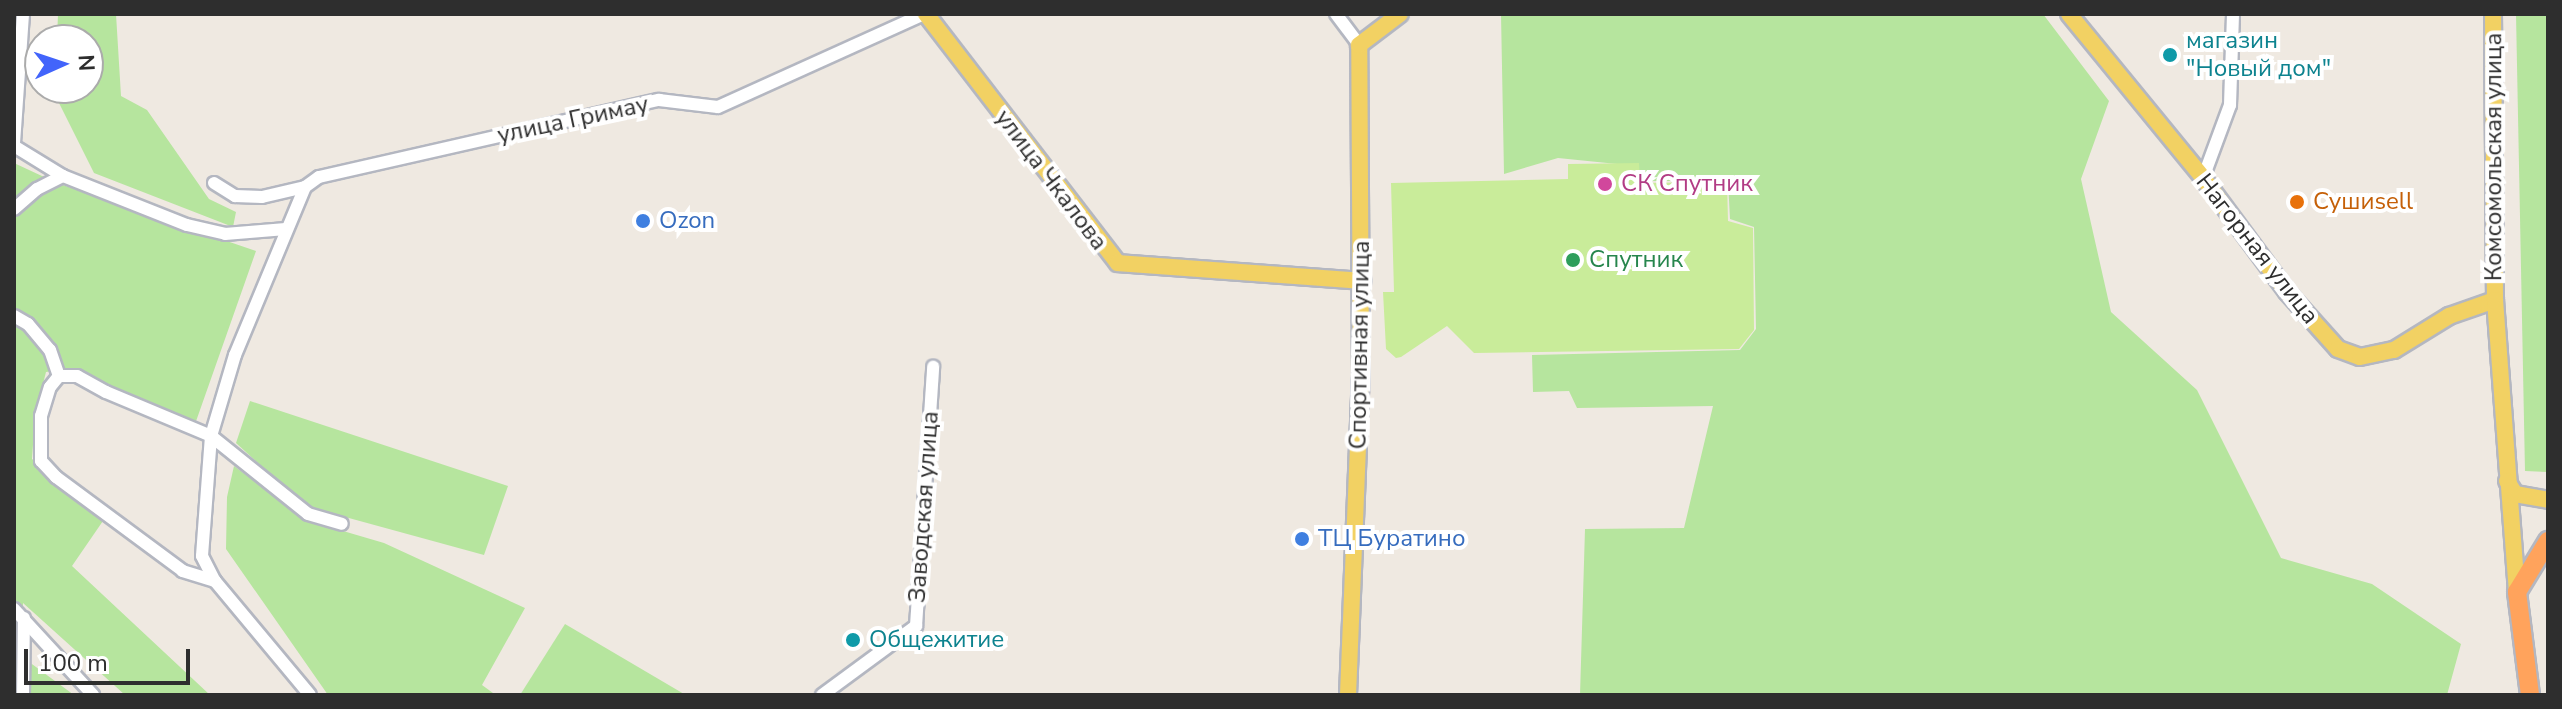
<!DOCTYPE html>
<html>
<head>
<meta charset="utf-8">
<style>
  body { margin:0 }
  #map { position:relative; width:2562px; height:709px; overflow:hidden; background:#efe9e1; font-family:"Nunito Sans",sans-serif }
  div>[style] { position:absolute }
  .green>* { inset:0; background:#b6e59e }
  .pitch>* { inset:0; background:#c9ec9a }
  .roads { filter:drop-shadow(2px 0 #b4b7c1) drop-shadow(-2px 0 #b4b7c1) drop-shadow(0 2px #b4b7c1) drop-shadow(0 -2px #b4b7c1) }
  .minor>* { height:12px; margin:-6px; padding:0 6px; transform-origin:6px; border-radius:6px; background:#fff }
  .major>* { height:16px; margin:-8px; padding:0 8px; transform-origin:8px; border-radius:8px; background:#f2d163 }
  .highway>* { height:18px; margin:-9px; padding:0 9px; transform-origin:9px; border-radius:9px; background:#ffa35c }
  .dots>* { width:22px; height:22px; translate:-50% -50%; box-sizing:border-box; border:4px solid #fff; border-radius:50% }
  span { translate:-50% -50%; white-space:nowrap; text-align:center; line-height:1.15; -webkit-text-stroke:8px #fff; paint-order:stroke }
  .culture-label { font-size:24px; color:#0d838f }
  .left { translate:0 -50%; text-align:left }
  .street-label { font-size:24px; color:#2e2e2e }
  .hotel-label { font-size:24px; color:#b23c85 }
  .food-label { font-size:24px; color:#c56008 }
  .shop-label { font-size:24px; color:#366cbe }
  .leisure-label { font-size:24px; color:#27864d }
  .frame { position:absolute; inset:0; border:16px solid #2e2e2e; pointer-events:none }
  .north { position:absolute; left:24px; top:24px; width:80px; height:80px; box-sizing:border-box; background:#fff; border:2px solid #ababab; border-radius:50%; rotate:87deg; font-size:22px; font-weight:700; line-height:32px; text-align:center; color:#2e2e2e }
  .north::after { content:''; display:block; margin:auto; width:28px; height:36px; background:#4264fb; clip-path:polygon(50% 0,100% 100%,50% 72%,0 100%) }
  .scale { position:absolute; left:24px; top:649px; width:166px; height:36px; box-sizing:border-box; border:4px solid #2e2e2e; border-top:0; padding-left:10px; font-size:24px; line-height:28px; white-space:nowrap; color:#2e2e2e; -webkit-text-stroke:6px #fff; paint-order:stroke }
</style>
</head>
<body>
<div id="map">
  <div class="green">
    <i style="clip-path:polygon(58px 14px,116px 14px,121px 96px,147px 110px,209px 199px,236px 212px,233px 227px,94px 173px,55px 95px,55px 88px,88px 88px,88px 40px,57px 40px)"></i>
    <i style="clip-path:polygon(1501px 14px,2043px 14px,2109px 101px,2081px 179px,2111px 312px,2197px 390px,2281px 558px,2372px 584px,2461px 644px,2447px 695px,1580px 695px,1585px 529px,1684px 528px,1713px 406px,1577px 408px,1569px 391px,1533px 392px,1532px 355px,1740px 350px,1756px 329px,1754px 227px,1730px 219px,1728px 181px,1641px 181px,1627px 165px,1558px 158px,1504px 174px)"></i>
    <i style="clip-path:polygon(2516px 14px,2548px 14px,2548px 472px,2525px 471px)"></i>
    <i style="clip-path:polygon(14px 163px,57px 183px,256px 251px,194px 427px,69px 369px,46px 372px,35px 416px,32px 459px,105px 518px,72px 566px,210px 695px,125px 695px,23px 603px,21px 656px,74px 695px,14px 695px)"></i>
    <i style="clip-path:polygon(250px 401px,508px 486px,484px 555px,305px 506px,236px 443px)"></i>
    <i style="clip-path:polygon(234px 466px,309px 521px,384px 543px,525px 608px,482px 685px,493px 693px,328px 695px,226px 549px,227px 497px)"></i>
    <i style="clip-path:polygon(565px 624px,684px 694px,685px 695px,520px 695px)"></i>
  </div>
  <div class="pitch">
    <i style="clip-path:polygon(1639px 163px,1640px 183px,1727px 182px,1728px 221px,1753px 228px,1754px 330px,1739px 349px,1474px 353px,1447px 326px,1401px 357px,1396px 358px,1386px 349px,1383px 292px,1394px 292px,1391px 183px,1568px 179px,1568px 164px)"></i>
  </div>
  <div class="roads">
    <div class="minor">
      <i style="left:1336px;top:14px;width:39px;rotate:53deg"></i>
      <i style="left:14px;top:143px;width:129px;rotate:-86deg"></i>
      <i style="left:14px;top:146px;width:57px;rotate:31.5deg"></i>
      <i style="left:63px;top:176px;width:133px;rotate:21.6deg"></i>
      <i style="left:187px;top:225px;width:39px;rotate:13deg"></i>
      <i style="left:225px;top:234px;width:61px;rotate:-4.7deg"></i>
      <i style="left:2203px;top:178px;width:78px;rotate:-69.7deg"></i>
      <i style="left:2230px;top:105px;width:91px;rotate:-88.1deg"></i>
      <i style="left:214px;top:183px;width:25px;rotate:32deg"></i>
      <i style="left:235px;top:196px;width:27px;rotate:2deg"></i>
      <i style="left:262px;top:197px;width:44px;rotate:-13.1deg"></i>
      <i style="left:305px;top:187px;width:17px;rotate:-36deg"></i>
      <i style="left:319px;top:177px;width:349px;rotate:-12.8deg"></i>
      <i style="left:659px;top:100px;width:59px;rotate:6.8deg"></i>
      <i style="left:718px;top:107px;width:226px;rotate:-24.3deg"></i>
      <i style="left:305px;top:187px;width:182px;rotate:112.6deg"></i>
      <i style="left:235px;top:355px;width:84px;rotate:106.5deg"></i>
      <i style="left:211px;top:436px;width:120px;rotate:94.3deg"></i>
      <i style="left:202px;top:556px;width:28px;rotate:63deg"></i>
      <i style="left:215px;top:581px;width:148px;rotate:50.2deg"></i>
      <i style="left:14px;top:209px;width:30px;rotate:-41deg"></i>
      <i style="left:37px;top:189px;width:29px;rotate:-27deg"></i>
      <i style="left:14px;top:316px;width:16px;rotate:30deg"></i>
      <i style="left:28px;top:324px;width:34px;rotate:50deg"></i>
      <i style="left:50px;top:350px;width:28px;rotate:71deg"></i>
      <i style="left:215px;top:581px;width:34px;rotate:-163deg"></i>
      <i style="left:183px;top:571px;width:158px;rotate:-143.5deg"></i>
      <i style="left:56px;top:477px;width:22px;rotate:-133deg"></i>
      <i style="left:41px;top:461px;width:45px;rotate:-90deg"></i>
      <i style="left:41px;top:416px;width:30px;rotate:-73deg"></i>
      <i style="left:50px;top:387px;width:14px;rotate:-51deg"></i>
      <i style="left:59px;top:376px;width:18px"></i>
      <i style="left:77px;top:376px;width:33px;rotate:29deg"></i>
      <i style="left:106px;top:392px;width:114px;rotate:22.7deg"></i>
      <i style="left:211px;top:436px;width:124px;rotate:38.8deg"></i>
      <i style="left:308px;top:514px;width:35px;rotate:16deg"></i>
      <i style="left:14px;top:609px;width:117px;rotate:47.4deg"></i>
      <i style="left:23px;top:695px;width:77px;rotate:-89.3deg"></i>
      <i style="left:822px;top:695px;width:117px;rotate:-36.3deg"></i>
      <i style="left:916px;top:626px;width:260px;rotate:-86.2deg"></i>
    </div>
    <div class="major">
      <i style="left:926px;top:14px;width:314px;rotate:52.4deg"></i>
      <i style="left:1118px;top:263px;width:245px;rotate:4.2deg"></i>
      <i style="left:2069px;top:14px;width:212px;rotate:50.7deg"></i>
      <i style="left:2203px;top:178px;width:142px;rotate:53.6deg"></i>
      <i style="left:2287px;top:292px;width:76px;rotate:48.2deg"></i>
      <i style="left:2338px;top:349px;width:23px;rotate:20deg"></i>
      <i style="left:2360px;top:357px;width:35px;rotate:-12deg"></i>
      <i style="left:2394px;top:350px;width:65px;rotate:-31.7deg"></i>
      <i style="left:2449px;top:316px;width:49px;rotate:-19.2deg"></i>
      <i style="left:2493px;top:14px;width:286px;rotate:89.6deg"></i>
      <i style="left:2495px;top:300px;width:293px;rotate:85.7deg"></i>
      <i style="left:2507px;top:481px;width:15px;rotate:58deg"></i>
      <i style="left:2515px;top:494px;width:34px;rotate:10deg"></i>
      <i style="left:1348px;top:695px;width:317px;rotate:-87.7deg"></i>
      <i style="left:1361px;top:378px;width:333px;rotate:-90.3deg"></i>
      <i style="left:1359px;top:45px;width:51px;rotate:-37.1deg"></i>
    </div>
    <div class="highway">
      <i style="left:2530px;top:695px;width:104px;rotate:-97.2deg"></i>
      <i style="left:2517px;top:592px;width:60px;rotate:-58.7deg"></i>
    </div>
  </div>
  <div class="dots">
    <i style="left:2170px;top:55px;background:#0f9aa8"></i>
    <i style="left:1605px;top:184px;background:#d1479c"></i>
    <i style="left:2297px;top:202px;background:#e8710a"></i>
    <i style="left:643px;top:221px;background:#3f7fe0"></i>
    <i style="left:1573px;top:260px;background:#2e9e5b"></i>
    <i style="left:1302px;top:539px;background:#3f7fe0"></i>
    <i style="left:853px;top:640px;background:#0f9aa8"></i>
  </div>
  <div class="culture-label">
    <span class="left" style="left:2186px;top:55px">магазин<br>"Новый дом"</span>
    <span class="left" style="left:869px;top:640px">Общежитие</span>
  </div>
  <div class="street-label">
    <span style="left:573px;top:120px;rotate:-12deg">улица Гримау</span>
    <span style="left:2494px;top:157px;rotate:-90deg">Комсомольская улица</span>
    <span style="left:1051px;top:180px;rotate:53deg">улица Чкалова</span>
    <span style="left:2257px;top:249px;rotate:52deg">Нагорная улица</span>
    <span style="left:1360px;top:345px;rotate:-89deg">Спортивная улица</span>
    <span style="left:924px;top:507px;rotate:-86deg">Заводская улица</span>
  </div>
  <div class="hotel-label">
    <span class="left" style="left:1621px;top:184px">СК Спутник</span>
  </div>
  <div class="food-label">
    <span class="left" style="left:2313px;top:202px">Сушиsell</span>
  </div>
  <div class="shop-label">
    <span class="left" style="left:659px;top:221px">Ozon</span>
    <span class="left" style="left:1318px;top:539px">ТЦ Буратино</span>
  </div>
  <div class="leisure-label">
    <span class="left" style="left:1589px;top:260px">Спутник</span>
  </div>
  <div class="frame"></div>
  <div class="north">N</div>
  <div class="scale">100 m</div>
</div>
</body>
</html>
